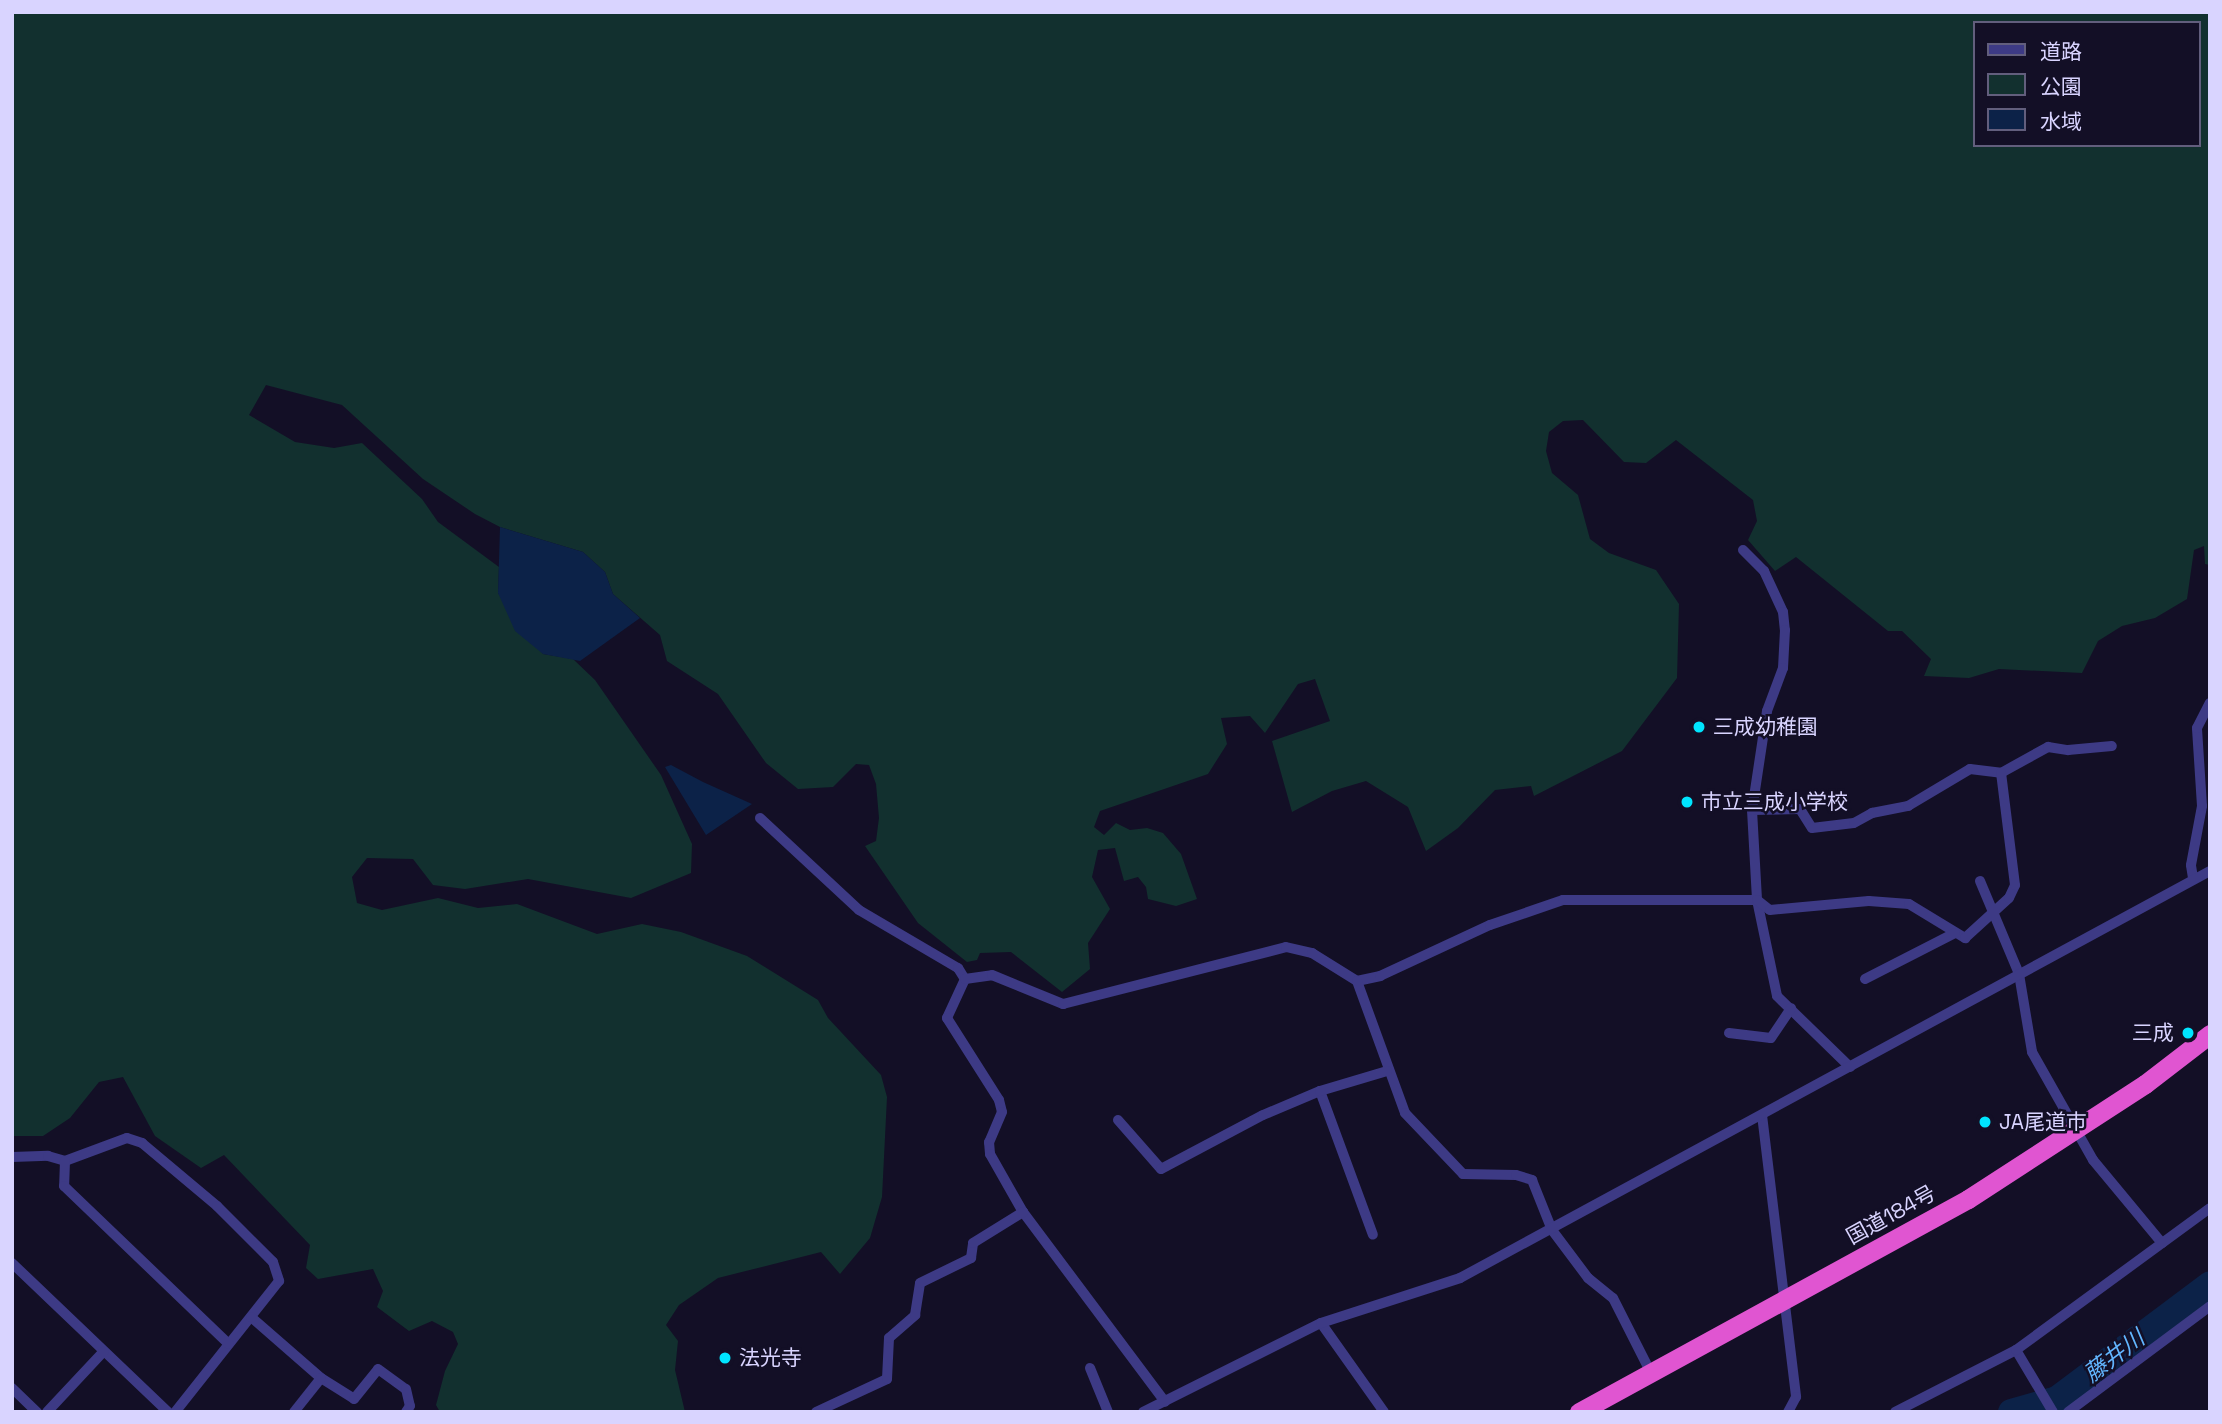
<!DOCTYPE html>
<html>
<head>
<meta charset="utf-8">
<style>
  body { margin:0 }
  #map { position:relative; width:2222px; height:1424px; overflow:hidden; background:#130f26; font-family:"Space Grotesk","Noto Sans JP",sans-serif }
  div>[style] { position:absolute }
  .green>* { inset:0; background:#12302f }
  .water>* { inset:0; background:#0c2248 }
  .river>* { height:26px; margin:-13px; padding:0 13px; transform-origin:13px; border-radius:13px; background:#0c2248 }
  .minor>* { height:10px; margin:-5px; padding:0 5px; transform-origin:5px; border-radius:5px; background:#3d3a85 }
  .trunk>* { height:19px; margin:-9.5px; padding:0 9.5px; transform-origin:9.5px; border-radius:9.5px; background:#e055d1 }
  .dots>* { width:19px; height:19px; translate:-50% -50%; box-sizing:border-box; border:4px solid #130f26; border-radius:50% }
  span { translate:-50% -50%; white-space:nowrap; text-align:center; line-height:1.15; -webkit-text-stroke:5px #130f26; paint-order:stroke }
  .poi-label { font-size:21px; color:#d9d4ff }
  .left { translate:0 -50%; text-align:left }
  .right { translate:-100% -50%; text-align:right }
  .street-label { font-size:21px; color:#d9d4ff }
  .water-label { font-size:23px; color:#62b6ff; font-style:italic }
  .frame { position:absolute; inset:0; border:14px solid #d9d4ff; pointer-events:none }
  .legend { position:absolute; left:1973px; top:21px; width:228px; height:126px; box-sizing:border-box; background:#130f26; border:2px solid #625e7d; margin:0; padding:9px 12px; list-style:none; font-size:21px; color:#d9d4ff }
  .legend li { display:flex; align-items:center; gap:14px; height:35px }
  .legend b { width:35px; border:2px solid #625e7d }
</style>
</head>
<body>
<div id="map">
  <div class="green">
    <i style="clip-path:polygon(evenodd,12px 12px,2210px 12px,2210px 565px,2205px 564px,2204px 546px,2194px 550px,2187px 599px,2155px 618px,2122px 626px,2098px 641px,2082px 673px,1999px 669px,1969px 678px,1924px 676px,1931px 659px,1902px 631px,1888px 631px,1796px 557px,1775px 571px,1748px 540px,1757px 521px,1753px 500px,1676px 440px,1646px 463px,1624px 462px,1583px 420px,1563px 421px,1549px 432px,1546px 451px,1552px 473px,1578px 495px,1590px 539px,1609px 553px,1656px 570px,1679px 604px,1677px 678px,1622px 751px,1534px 796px,1531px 786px,1495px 790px,1458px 828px,1426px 851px,1408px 807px,1366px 781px,1332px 791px,1292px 812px,1272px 741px,1330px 721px,1315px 679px,1298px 684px,1265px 733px,1250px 716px,1221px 718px,1227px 744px,1208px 774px,1100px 811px,1094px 827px,1104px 835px,1116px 823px,1130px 830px,1147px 828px,1163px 833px,1181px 854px,1197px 899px,1176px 906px,1148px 899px,1146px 887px,1138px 877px,1124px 881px,1115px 848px,1098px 850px,1092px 877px,1110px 909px,1088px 943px,1090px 969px,1062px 992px,1011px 952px,980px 953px,977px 960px,967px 962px,918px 923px,865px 846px,876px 841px,879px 818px,876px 784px,869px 765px,856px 764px,833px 787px,798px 789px,766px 763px,718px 694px,667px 661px,660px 635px,613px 594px,605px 572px,583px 552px,500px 527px,475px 514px,423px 479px,342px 405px,266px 385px,249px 415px,295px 442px,334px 448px,362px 443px,422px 499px,438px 522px,499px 567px,498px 593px,543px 654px,573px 659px,595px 680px,661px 775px,692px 844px,691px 873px,631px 898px,528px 879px,465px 889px,433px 885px,413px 859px,367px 858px,352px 877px,357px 903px,382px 910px,438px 898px,478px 908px,517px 904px,597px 934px,642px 924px,681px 932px,747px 956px,818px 1000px,828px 1018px,881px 1075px,887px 1097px,882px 1197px,870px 1238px,840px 1274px,821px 1252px,718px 1278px,679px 1305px,666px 1325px,678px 1341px,675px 1370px,685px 1412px,440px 1412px,436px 1405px,445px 1371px,458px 1344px,453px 1332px,432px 1321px,409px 1331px,377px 1307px,383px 1291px,373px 1269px,318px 1279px,306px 1268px,310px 1245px,224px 1155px,201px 1168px,155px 1136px,123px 1077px,99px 1082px,70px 1118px,43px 1136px,12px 1136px,12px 12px,1975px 23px,2199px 23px,2199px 145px,1975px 145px,1975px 23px)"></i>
  </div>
  <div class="water">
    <i style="clip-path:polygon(500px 527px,583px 552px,605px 572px,613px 594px,640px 618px,580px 661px,543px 654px,515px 631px,498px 593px)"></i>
    <i style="clip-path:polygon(671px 765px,703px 782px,752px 804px,706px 835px,665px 767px)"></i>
  </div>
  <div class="river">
    <i style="left:2011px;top:1412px;width:48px;rotate:-15.8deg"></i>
    <i style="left:2057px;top:1399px;width:191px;rotate:-36.9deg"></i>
  </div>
  <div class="minor">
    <i style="left:1743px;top:550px;width:30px;rotate:45deg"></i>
    <i style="left:1764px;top:571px;width:45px;rotate:65.1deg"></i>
    <i style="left:1783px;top:612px;width:18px;rotate:84deg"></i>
    <i style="left:1785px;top:630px;width:38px;rotate:93deg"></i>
    <i style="left:1783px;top:668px;width:46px;rotate:110.4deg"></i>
    <i style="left:1767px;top:711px;width:100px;rotate:98.6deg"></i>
    <i style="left:1752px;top:810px;width:90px;rotate:86.8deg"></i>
    <i style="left:1757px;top:900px;width:98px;rotate:78.2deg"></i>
    <i style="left:1777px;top:996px;width:102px;rotate:44.2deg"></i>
    <i style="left:1752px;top:810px;width:48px;rotate:-1.2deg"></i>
    <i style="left:1800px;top:809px;width:22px;rotate:58deg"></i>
    <i style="left:1812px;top:828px;width:42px;rotate:-6.8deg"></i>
    <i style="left:1854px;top:823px;width:21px;rotate:-29deg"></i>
    <i style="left:1872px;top:813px;width:37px;rotate:-11deg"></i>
    <i style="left:1908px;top:806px;width:72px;rotate:-30.8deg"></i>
    <i style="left:1970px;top:769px;width:31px;rotate:7deg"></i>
    <i style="left:2001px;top:773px;width:54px;rotate:-29deg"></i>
    <i style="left:2048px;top:747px;width:20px;rotate:9deg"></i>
    <i style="left:2068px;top:750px;width:44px;rotate:-5.2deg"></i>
    <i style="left:760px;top:818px;width:135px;rotate:42.9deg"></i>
    <i style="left:859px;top:910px;width:115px;rotate:30.4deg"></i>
    <i style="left:958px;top:968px;width:13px;rotate:58deg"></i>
    <i style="left:965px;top:979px;width:43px;rotate:114.8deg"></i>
    <i style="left:947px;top:1018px;width:97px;rotate:57.6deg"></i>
    <i style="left:999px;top:1100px;width:12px;rotate:76deg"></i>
    <i style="left:1002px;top:1112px;width:33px;rotate:113deg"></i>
    <i style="left:989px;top:1142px;width:12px;rotate:85deg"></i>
    <i style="left:990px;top:1154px;width:67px;rotate:60.4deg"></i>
    <i style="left:1023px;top:1212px;width:237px;rotate:53.2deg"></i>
    <i style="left:2193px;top:878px;width:13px;rotate:-99deg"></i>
    <i style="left:2191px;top:865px;width:60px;rotate:-79.4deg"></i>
    <i style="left:2202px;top:806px;width:78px;rotate:-93.7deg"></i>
    <i style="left:2197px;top:728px;width:28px;rotate:-63deg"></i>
    <i style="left:1980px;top:881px;width:101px;rotate:67.2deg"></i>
    <i style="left:2019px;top:974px;width:79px;rotate:80.5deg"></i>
    <i style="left:2032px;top:1052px;width:124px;rotate:60.5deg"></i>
    <i style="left:2093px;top:1160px;width:108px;rotate:50.3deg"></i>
    <i style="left:965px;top:979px;width:27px;rotate:-8deg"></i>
    <i style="left:992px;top:975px;width:77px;rotate:22.2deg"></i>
    <i style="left:1063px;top:1004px;width:230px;rotate:-14.3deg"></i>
    <i style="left:1286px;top:947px;width:27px;rotate:13deg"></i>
    <i style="left:1312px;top:953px;width:53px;rotate:31.9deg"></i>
    <i style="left:1357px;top:981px;width:24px;rotate:-12deg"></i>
    <i style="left:1380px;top:976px;width:121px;rotate:-24.9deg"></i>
    <i style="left:1490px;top:925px;width:77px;rotate:-18.9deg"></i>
    <i style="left:1563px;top:900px;width:194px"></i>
    <i style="left:1757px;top:900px;width:16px;rotate:38deg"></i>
    <i style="left:1770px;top:910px;width:99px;rotate:-5.2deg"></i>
    <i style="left:1869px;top:901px;width:40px;rotate:4.3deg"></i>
    <i style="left:1909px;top:904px;width:66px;rotate:31.3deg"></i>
    <i style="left:1965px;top:938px;width:59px;rotate:-42.3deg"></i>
    <i style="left:2009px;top:898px;width:14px;rotate:-65deg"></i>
    <i style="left:2015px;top:885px;width:113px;rotate:-97.1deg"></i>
    <i style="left:1865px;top:979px;width:101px;rotate:-27.1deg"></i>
    <i style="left:1357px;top:981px;width:140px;rotate:70deg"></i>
    <i style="left:1405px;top:1113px;width:84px;rotate:46.4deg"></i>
    <i style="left:1463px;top:1174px;width:53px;rotate:1.1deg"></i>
    <i style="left:1516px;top:1175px;width:17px;rotate:17deg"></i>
    <i style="left:1532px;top:1180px;width:54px;rotate:68.2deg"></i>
    <i style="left:1552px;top:1230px;width:60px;rotate:53.1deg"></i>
    <i style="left:1588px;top:1278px;width:32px;rotate:39deg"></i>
    <i style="left:1613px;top:1298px;width:84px;rotate:63.1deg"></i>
    <i style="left:1729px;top:1033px;width:42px;rotate:6.8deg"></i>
    <i style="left:1771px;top:1038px;width:36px;rotate:-56deg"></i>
    <i style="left:1320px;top:1091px;width:153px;rotate:69.8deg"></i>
    <i style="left:1762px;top:1115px;width:284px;rotate:83.1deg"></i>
    <i style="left:1796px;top:1397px;width:17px;rotate:118deg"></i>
    <i style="left:1118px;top:1120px;width:65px;rotate:48.7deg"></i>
    <i style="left:1161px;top:1169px;width:115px;rotate:-27.9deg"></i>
    <i style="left:1263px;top:1115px;width:62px;rotate:-22.8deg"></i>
    <i style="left:1320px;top:1091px;width:70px;rotate:-16.6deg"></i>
    <i style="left:12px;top:1157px;width:36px;rotate:-2deg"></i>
    <i style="left:48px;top:1156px;width:18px;rotate:16deg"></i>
    <i style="left:65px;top:1161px;width:66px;rotate:-20.4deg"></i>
    <i style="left:127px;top:1138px;width:16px;rotate:18deg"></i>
    <i style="left:142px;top:1143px;width:98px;rotate:40deg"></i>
    <i style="left:217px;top:1206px;width:79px;rotate:45deg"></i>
    <i style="left:273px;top:1262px;width:20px;rotate:72deg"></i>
    <i style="left:279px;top:1281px;width:167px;rotate:128.4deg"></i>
    <i style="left:65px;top:1161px;width:25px;rotate:92deg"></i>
    <i style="left:64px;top:1186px;width:228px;rotate:43.8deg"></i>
    <i style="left:12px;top:1263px;width:216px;rotate:43.7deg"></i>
    <i style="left:251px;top:1317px;width:93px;rotate:41.1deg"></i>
    <i style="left:321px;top:1378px;width:39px;rotate:32deg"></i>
    <i style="left:354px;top:1399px;width:38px;rotate:-51deg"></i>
    <i style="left:378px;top:1369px;width:34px;rotate:36deg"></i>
    <i style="left:406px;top:1389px;width:17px;rotate:77deg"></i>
    <i style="left:410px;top:1406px;width:7px;rotate:124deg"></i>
    <i style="left:1321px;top:1323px;width:109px;rotate:54.7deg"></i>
    <i style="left:2016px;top:1350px;width:72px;rotate:59.2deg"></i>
    <i style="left:1090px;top:1368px;width:48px;rotate:67.8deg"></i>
    <i style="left:12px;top:1388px;width:35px;rotate:44deg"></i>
    <i style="left:47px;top:1412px;width:83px;rotate:-46.9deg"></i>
    <i style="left:294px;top:1412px;width:43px;rotate:-51.5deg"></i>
    <i style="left:816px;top:1412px;width:78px;rotate:-24.9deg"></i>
    <i style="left:887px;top:1379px;width:41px;rotate:-87.2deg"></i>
    <i style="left:889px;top:1338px;width:35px;rotate:-41deg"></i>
    <i style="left:915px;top:1315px;width:32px;rotate:-81deg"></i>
    <i style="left:920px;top:1283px;width:57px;rotate:-26.1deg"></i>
    <i style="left:971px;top:1258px;width:15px;rotate:-82deg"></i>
    <i style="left:973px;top:1243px;width:59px;rotate:-31.8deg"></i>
    <i style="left:1143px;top:1412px;width:199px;rotate:-26.6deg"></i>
    <i style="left:1321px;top:1323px;width:146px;rotate:-17.9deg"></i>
    <i style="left:1460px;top:1278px;width:853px;rotate:-28.49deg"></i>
    <i style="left:1895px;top:1412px;width:136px;rotate:-27.1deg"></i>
    <i style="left:2016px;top:1350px;width:240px;rotate:-36.2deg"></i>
    <i style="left:2068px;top:1412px;width:177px;rotate:-36.7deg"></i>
  </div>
  <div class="trunk">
    <i style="left:1579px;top:1412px;width:443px;rotate:-28.7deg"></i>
    <i style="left:1968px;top:1199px;width:211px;rotate:-33deg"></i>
    <i style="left:2145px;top:1084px;width:82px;rotate:-37.6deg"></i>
  </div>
  <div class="dots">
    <i style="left:1699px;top:727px;background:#00e5ff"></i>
    <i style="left:1687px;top:802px;background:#00e5ff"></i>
    <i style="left:2188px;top:1033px;background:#00e5ff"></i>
    <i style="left:1985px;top:1122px;background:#00e5ff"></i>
    <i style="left:725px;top:1358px;background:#00e5ff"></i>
  </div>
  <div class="poi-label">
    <span class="left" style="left:1713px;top:727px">三成幼稚園</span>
    <span class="left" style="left:1701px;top:802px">市立三成小学校</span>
    <span class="right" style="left:2174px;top:1033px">三成</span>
    <span class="left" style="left:1999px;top:1122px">JA尾道市</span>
    <span class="left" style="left:739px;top:1358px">法光寺</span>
  </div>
  <div class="street-label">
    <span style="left:1891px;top:1215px;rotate:-29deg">国道184号</span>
  </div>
  <div class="water-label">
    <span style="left:2114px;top:1356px;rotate:-37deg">藤井川</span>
  </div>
  <div class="frame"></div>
  <ul class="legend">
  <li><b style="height:9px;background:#3d3a85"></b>道路</li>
  <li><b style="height:19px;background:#12302f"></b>公園</li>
  <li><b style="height:19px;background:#0c2248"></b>水域</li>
  </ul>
</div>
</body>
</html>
